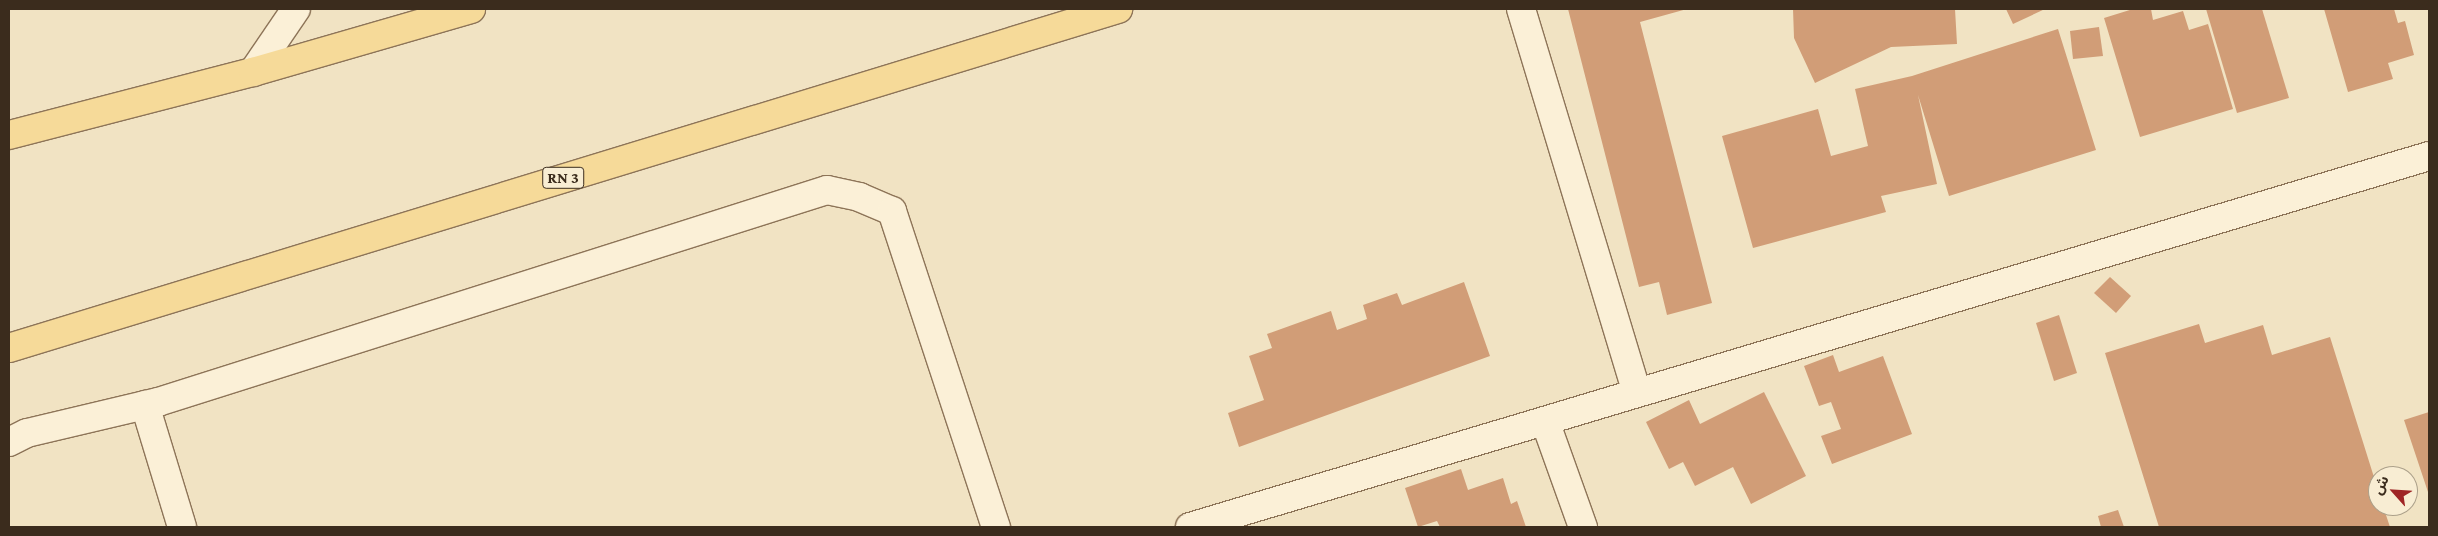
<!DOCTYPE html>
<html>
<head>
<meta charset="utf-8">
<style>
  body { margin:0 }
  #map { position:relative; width:2438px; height:536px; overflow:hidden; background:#f1e3c3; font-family:"Crimson Pro","Noto Sans Arabic",serif }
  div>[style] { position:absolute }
  .building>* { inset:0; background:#d19d77 }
  .roads { filter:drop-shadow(1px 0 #8d7458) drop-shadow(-1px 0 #8d7458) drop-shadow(0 1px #8d7458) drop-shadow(0 -1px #8d7458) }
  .minor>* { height:28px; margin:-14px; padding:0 14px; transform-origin:14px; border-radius:14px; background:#fbf0d7 }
  .major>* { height:28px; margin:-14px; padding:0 14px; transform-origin:14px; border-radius:14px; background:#f6da99 }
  span { translate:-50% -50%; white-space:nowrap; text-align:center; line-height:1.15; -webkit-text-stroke:4.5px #f8edd3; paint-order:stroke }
  .shield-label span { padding:1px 4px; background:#f8edd3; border:1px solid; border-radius:4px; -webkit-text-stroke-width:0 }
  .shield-label { font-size:16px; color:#3b2c1d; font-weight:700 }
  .frame { position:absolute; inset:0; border:10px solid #3b2c1d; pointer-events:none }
  .north { position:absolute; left:2368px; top:466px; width:50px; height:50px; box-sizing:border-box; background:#f8edd3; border:1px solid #aca08a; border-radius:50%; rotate:296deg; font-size:14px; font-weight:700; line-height:20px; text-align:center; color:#3b2c1d }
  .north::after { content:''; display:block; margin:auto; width:18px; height:22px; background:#9f2525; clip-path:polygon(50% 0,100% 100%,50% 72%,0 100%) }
</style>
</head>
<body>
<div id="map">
  <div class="building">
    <i style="clip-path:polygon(1568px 9px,1687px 9px,1640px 22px,1712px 303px,1667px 315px,1659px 282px,1639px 287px)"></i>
    <i style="clip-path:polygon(1793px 9px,1955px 9px,1957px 44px,1891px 47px,1815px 83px,1794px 38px)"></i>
    <i style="clip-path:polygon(2006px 9px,2045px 9px,2013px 24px)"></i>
    <i style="clip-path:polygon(2133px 9px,2151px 9px,2153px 20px,2183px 11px,2189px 30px,2208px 24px,2233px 109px,2140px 137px,2104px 18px)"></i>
    <i style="clip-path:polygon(2206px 9px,2262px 9px,2289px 98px,2237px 113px)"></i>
    <i style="clip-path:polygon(2324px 9px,2394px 9px,2398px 23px,2405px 21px,2414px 55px,2388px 63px,2393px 79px,2348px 92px)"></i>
    <i style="clip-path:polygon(2099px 27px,2103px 56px,2073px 59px,2070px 31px)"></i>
    <i style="clip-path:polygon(2058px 29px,2096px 150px,1949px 196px,1918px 95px,1937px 184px,1881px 196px,1886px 212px,1753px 248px,1722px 136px,1818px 109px,1831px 156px,1868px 146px,1855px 89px,1912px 76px)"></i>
    <i style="clip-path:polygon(2110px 277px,2131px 296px,2116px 313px,2094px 293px)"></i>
    <i style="clip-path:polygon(1464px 282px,1490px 356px,1239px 447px,1228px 413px,1264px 400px,1249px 356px,1272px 348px,1267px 334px,1331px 311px,1337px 330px,1367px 319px,1363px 305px,1397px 293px,1402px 305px)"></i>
    <i style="clip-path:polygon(2059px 315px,2077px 373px,2054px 381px,2036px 323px)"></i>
    <i style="clip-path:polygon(2199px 324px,2205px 343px,2263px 325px,2272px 355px,2330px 337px,2378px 490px,2378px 506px,2383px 506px,2390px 527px,2159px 527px,2105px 353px)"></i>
    <i style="clip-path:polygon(1833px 355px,1839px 372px,1883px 356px,1912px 434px,1832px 464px,1821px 436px,1841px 429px,1831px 402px,1819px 406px,1804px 366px)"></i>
    <i style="clip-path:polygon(1764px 392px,1806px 476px,1751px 504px,1733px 467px,1695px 486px,1683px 462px,1669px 469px,1646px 422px,1689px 400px,1700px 424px)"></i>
    <i style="clip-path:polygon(2429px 412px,2429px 495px,2404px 420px)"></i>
    <i style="clip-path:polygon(1461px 469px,1468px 490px,1503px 478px,1511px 504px,1517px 501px,1526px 527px,1440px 527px,1437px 521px,1418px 527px,1405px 488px)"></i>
    <i style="clip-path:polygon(2118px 510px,2124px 527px,2101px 527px,2098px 516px)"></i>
  </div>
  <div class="roads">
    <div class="minor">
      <i style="left:1521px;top:9px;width:401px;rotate:73.2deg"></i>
      <i style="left:253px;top:72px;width:76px;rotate:-55.7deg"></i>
      <i style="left:145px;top:405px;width:127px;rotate:73.1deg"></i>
      <i style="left:1545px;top:421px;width:113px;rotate:70.3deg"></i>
      <i style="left:9px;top:442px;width:20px;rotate:-27deg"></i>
      <i style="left:27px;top:433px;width:135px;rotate:-13.3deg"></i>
      <i style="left:158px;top:402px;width:702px;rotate:-17.58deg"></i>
      <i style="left:827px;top:190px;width:33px;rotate:12deg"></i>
      <i style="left:859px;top:197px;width:36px;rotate:23deg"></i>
      <i style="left:892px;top:211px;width:333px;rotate:71.8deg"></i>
      <i style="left:1190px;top:527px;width:1293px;rotate:-16.67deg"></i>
    </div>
    <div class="major">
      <i style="left:9px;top:135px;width:252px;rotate:-14.5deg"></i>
      <i style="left:253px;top:72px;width:227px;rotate:-16.1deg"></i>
      <i style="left:9px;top:348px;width:1160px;rotate:-17deg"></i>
    </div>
  </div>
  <div class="shield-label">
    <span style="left:563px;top:178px">RN 3</span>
  </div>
  <div class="frame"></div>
  <div class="north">ش</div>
</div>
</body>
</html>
